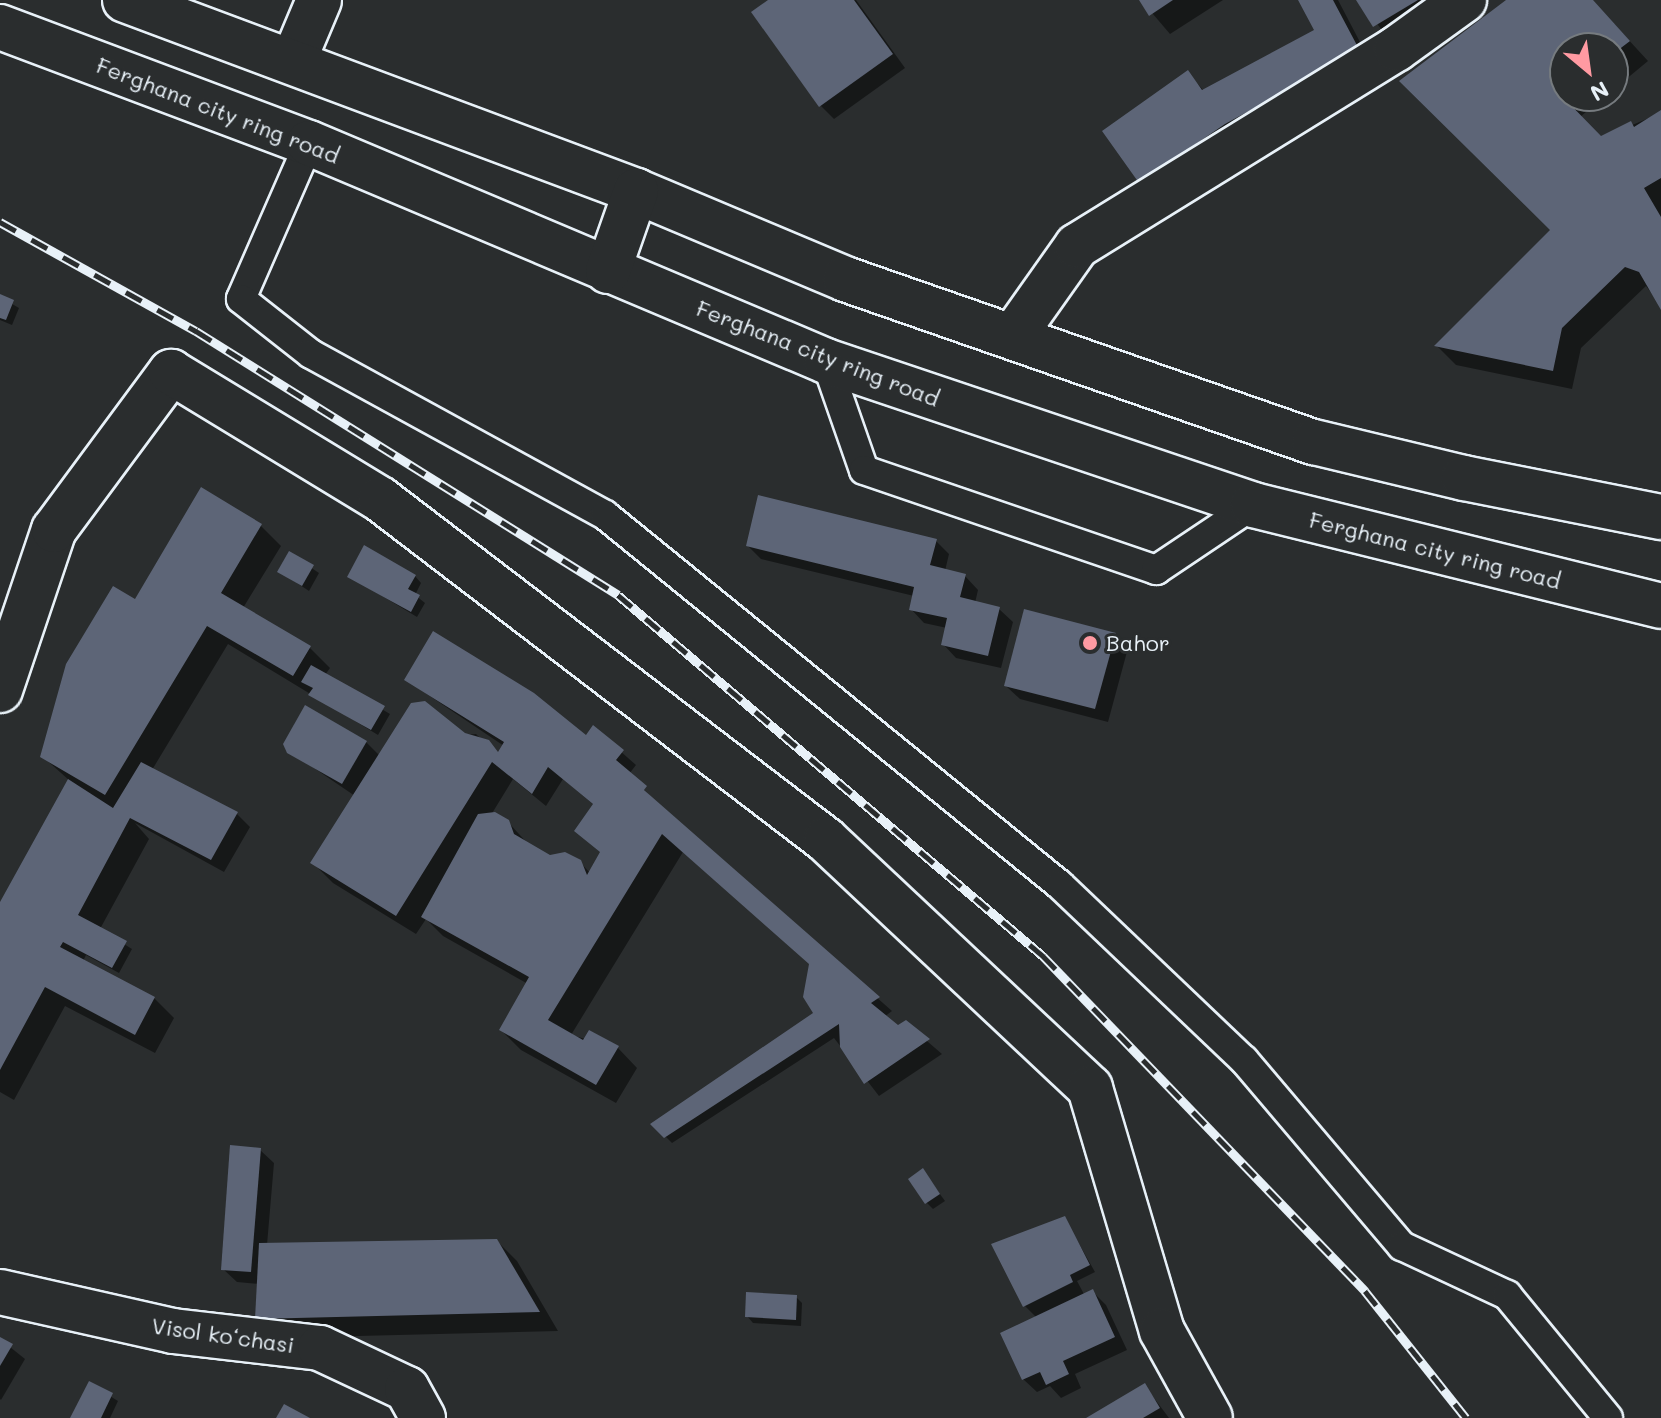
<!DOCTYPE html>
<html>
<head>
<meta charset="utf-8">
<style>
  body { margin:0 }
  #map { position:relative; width:1661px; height:1418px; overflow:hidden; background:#2a2d2e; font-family:Mali,sans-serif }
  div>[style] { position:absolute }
  .shadow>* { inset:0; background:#0007 }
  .building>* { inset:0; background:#5d6577 }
  .roads { filter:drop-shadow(2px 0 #e8f1f8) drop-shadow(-2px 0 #e8f1f8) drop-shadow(0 2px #e8f1f8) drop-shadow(0 -2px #e8f1f8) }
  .service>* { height:28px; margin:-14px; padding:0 14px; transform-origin:14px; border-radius:14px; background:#2a2d2e }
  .minor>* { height:44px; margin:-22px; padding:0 22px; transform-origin:22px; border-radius:22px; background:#2a2d2e }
  .trunk>* { height:44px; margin:-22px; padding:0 22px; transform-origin:22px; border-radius:22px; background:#2a2d2e }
  .rail>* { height:9px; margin-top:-4.5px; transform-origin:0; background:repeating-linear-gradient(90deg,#2a2d2e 0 18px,#e8f1f8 0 36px); box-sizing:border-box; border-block:2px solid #e8f1f8 }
  .dots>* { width:22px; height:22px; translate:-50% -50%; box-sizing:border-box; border:4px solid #2a2d2e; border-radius:50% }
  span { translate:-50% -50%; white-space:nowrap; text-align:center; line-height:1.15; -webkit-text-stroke:6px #2a2d2e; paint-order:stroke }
  .street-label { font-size:22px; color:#e8f1f8 }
  .poi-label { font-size:22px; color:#e8f1f8 }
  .left { translate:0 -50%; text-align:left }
  .north { position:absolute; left:1549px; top:32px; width:80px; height:80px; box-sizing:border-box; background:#2a2d2e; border:2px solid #767b7f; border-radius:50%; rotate:151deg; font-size:22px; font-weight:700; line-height:32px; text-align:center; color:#e8f1f8 }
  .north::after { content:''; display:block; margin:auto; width:28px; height:36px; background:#ff9aa2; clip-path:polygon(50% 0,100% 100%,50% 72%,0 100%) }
</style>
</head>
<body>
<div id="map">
  <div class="shadow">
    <i style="clip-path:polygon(772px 0,856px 0,905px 68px,834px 119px,820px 105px)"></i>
    <i style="clip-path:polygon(1141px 0,1223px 0,1170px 34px)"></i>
    <i style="clip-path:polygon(1300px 0,1338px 0,1372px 65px,1141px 182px,1188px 73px,1204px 91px,1317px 31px)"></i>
    <i style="clip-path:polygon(1359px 0,1465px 0,1394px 46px)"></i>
    <i style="clip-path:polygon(1511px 0,1592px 0,1648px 61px,1613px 90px,1613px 48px,1565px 48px,1565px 96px,1605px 96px,1580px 117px,1601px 138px,1661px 113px,1661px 306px,1646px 286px,1581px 348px,1572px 389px,1456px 365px,1437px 346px,1553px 231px)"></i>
    <i style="clip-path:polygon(0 297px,19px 308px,12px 325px,0 320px)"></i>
    <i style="clip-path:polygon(202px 490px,261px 526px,281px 546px,243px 608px,310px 648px,330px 668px,325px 675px,390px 714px,378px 735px,228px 644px,152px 770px,237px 814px,250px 827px,224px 872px,135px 823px,149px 839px,100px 929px,132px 949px,119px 973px,86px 955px,83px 961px,154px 998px,174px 1018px,155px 1053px,65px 1006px,14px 1100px,0 1092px,0 906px,70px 781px,42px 756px)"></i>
    <i style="clip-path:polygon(936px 541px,949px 554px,945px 571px,965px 576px,978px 590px,975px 603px,999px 609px,1013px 622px,1001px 668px,956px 658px,943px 644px,947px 628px,924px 623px,911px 609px,914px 596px,761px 559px,748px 546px)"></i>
    <i style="clip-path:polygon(289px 553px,319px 573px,309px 591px,279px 571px)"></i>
    <i style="clip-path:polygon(349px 576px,415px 576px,421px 583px,415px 595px,425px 603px,417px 617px)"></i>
    <i style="clip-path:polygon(1115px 635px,1128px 648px,1108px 722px,1020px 699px,1006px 686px)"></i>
    <i style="clip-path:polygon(evenodd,406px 680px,586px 738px,594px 728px,636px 765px,629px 774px,657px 803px,892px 1011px,884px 1017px,898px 1028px,906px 1023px,942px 1054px,879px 1096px,834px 1038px,672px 1143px,653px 1124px,816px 1014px,811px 964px,683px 852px,571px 1035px,618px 1048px,637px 1068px,616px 1103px,521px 1050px,501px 1030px,528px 984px,443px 936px,426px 919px,416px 934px,333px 883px,313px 863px,355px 796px,289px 751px,366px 742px,380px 756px,464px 735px,476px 734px,498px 756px,504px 746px,406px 680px,513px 779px,546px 806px,563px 779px,594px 805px,577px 831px,603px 854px,590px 873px,580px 862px,550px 857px,529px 845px,508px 822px,491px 815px,513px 779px)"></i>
    <i style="clip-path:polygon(260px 1150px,274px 1163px,267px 1245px,497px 1241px,517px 1261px,558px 1331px,277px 1338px,257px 1318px,259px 1284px,237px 1282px,223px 1269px)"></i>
    <i style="clip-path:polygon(923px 1171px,945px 1201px,933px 1209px,926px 1202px)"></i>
    <i style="clip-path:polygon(1065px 1219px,1095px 1272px,1077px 1281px,1085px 1296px,1093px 1292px,1106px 1305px,1127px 1350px,1075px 1374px,1081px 1388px,1061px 1398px,1050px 1386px,1037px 1392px,1023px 1379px,1037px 1318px,1025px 1306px,994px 1245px)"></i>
    <i style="clip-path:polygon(796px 1297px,802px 1303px,801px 1326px,753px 1323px,747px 1316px)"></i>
    <i style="clip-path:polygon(0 1339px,25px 1359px,1px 1400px,0 1399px)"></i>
    <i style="clip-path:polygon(90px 1384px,118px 1401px,110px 1418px,72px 1418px)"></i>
    <i style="clip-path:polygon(1145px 1386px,1169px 1418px,1090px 1418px)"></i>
  </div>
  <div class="building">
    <i style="clip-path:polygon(768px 0,854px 0,893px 54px,819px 107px,751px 12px)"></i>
    <i style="clip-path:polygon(1139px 0,1173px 0,1149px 16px)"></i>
    <i style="clip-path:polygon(1298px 0,1333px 0,1360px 51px,1225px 124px,1139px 183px,1102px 131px,1188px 70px,1202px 90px,1314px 30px)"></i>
    <i style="clip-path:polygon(1356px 0,1418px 0,1373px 27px)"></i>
    <i style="clip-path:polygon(1506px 0,1593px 0,1630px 41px,1613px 54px,1613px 48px,1565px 48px,1562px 96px,1601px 136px,1631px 121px,1634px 127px,1661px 110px,1661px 178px,1644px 188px,1661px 217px,1661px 310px,1639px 272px,1625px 267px,1562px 328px,1553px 371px,1434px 346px,1550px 230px,1399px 81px)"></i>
    <i style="clip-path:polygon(0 294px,14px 300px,6px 320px,0 318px)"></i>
    <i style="clip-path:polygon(201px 487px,262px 524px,221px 593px,311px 646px,293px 676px,207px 626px,105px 795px,40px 757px,66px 664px,113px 586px,135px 599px)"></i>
    <i style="clip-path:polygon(758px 495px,937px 539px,930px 565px,966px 574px,960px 597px,1000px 607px,988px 656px,941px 645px,947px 618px,909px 610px,914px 587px,746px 546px)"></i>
    <i style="clip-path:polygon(364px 545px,416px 575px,408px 589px,420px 595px,411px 612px,347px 577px)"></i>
    <i style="clip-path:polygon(289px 551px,314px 565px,302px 586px,277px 572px)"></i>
    <i style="clip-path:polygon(1024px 609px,1116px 633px,1095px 709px,1004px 686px)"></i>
    <i style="clip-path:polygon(433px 631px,534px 693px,586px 735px,593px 725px,624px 750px,616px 760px,647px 786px,644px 790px,880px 997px,871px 1003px,898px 1025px,906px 1020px,930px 1039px,864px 1084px,840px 1047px,839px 1024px,664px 1138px,650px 1124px,813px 1013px,803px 997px,809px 964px,662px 834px,548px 1020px,583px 1040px,589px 1030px,619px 1046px,596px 1085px,499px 1030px,529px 977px,421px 917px,478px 814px,495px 812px,509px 820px,514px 834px,550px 855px,565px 852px,581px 860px,587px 875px,600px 852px,574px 831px,593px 804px,548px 767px,532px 794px,492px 762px,396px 916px,310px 863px,411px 703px,425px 701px,465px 733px,489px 740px,498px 752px,504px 742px,404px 680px)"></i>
    <i style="clip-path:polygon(311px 665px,385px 706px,371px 730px,308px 695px,313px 688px,301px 682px)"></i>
    <i style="clip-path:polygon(305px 705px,367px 741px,342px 784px,287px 753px,283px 744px)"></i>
    <i style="clip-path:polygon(141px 762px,238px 812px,211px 860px,130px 818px,78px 915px,127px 941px,112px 968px,63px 942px,60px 947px,155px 997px,135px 1035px,45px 987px,0 1070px,0 902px,68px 779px,113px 808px)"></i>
    <i style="clip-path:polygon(230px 1145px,261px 1148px,251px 1272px,221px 1270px)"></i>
    <i style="clip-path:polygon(923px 1168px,940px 1194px,925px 1204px,908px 1179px)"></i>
    <i style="clip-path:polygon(1065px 1216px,1090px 1265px,1070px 1275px,1073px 1282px,1023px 1307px,991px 1244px)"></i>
    <i style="clip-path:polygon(497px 1239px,540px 1312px,255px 1319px,259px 1243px)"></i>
    <i style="clip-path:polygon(1093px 1289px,1115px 1337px,1063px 1361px,1069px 1374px,1046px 1385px,1040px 1372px,1022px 1380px,1000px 1333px)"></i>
    <i style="clip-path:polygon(746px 1292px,797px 1295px,796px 1320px,745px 1317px)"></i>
    <i style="clip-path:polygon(0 1337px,13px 1344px,0 1366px)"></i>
    <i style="clip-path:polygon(89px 1381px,113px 1393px,101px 1418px,70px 1418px)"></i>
    <i style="clip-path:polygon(1145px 1383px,1160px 1408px,1143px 1418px,1086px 1418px)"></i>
    <i style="clip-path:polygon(284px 1404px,310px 1418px,276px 1418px)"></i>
  </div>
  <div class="roads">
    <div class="service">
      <i style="left:309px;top:143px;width:170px;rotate:113.6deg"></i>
      <i style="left:241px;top:299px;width:89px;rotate:38.2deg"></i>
      <i style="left:311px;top:354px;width:335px;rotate:28.7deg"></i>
      <i style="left:605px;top:515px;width:586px;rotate:39.12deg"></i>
      <i style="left:1060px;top:885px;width:254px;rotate:43.6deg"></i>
      <i style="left:1244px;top:1060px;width:244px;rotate:49.7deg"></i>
      <i style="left:1402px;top:1246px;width:116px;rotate:25deg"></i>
      <i style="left:1507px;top:1295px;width:159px;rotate:50.6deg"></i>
      <i style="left:826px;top:361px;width:115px;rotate:70.8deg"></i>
      <i style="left:864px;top:470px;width:309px;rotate:18.9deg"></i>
      <i style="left:1156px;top:570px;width:117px;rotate:-33.8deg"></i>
    </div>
    <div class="minor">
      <i style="left:293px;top:62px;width:67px;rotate:-67.2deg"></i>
      <i style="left:1014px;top:335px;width:109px;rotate:-54.7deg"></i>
      <i style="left:1077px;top:246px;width:375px;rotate:-31.7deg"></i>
      <i style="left:1396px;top:49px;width:84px;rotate:-35.8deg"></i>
      <i style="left:0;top:690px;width:169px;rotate:-71.4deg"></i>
      <i style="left:54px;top:530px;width:197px;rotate:-53.5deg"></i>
      <i style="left:171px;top:372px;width:245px;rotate:31.3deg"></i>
      <i style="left:380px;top:499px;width:561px;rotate:37.4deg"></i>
      <i style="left:826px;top:840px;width:362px;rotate:43.2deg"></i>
      <i style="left:1090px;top:1088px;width:253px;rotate:73.5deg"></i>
      <i style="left:1162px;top:1331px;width:99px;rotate:61.1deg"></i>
      <i style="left:0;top:1292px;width:177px;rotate:12.7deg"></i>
      <i style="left:173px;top:1331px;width:148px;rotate:6.6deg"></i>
      <i style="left:320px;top:1348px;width:96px;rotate:25.2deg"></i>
      <i style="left:407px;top:1389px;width:33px;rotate:61deg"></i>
    </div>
    <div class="trunk">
      <i style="left:125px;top:0;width:546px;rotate:20.49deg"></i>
      <i style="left:636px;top:191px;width:227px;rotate:22.8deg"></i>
      <i style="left:845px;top:279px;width:497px;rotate:19.2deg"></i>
      <i style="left:1314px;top:442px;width:154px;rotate:13.5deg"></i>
      <i style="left:1464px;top:478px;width:201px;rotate:11.2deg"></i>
      <i style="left:0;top:27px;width:330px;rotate:20.6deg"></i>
      <i style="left:309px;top:143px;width:561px;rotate:22.86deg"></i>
      <i style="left:826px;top:361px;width:451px;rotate:18.6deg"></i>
      <i style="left:1253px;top:505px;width:420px;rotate:13.9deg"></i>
      <i style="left:608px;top:271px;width:85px;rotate:-70.7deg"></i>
    </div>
  </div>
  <div class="rail">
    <i style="left:0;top:222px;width:224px;rotate:29.1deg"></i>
    <i style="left:196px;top:331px;width:498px;rotate:32deg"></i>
    <i style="left:618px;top:595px;width:558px;rotate:40.34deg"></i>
    <i style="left:1043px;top:956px;width:465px;rotate:46.1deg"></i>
    <i style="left:1365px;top:1291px;width:162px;rotate:51.5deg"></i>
  </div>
  <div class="dots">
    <i style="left:1090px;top:643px;background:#ff9aa2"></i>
  </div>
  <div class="street-label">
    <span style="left:218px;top:110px;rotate:21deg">Ferghana city ring road</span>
    <span style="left:818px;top:353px;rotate:21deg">Ferghana city ring road</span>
    <span style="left:1435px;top:550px;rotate:14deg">Ferghana city ring road</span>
    <span style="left:223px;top:1335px;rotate:8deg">Visol koʻchasi</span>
  </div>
  <div class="poi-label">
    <span class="left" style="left:1106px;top:643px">Bahor</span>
  </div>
  <div class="north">N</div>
</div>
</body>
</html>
